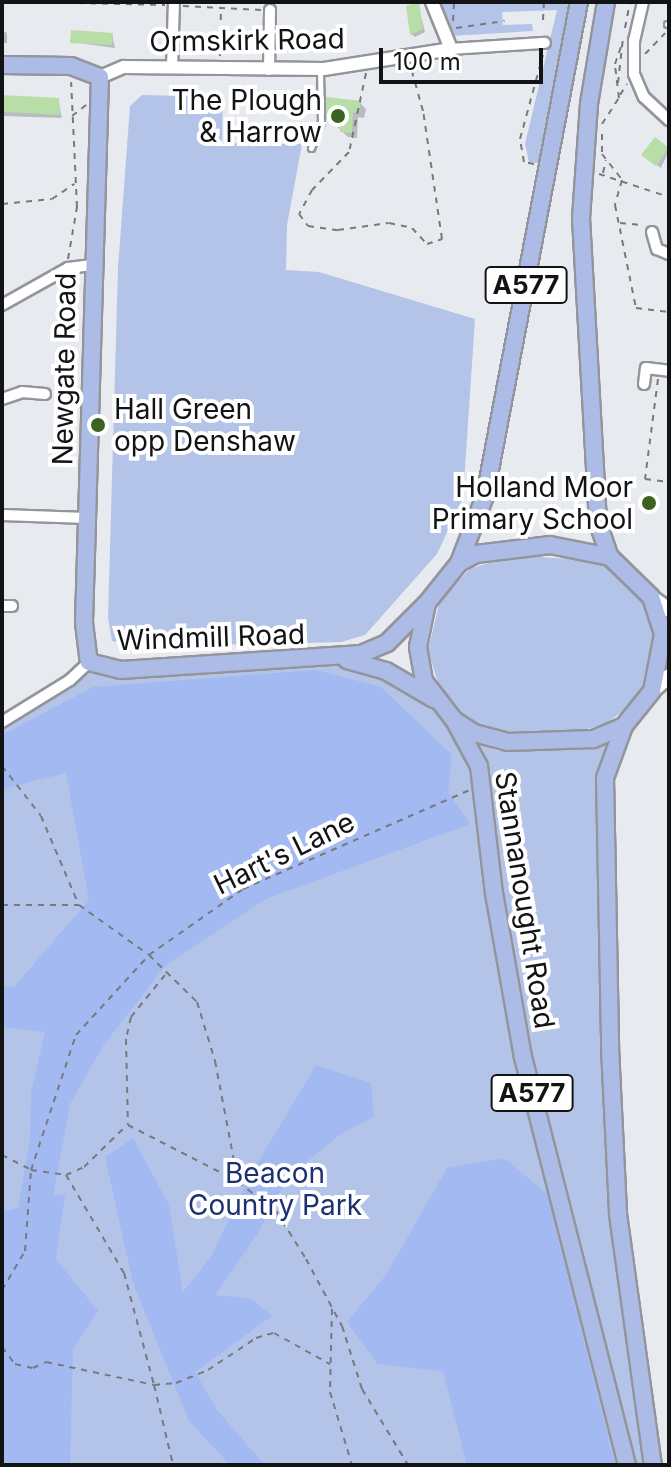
<!DOCTYPE html>
<html>
<head>
<meta charset="utf-8">
<style>
  body { margin:0 }
  #map { position:relative; width:671px; height:1467px; overflow:hidden; background:#e7eaef; font-family:Inter,sans-serif }
  div>[style] { position:absolute }
  .green>* { inset:0; background:#b4c4e9 }
  .forest>* { inset:0; background:#a2b9f1 }
  .shadow>* { inset:0; background:#0003 }
  .building>* { inset:0; background:#b9dda6 }
  .path>* { height:2px; margin-top:-1px; transform-origin:0; background:repeating-linear-gradient(90deg,#77797c 0 6px,transparent 0 12px) }
  .roads { filter:drop-shadow(2px 0 #93959a) drop-shadow(-2px 0 #93959a) drop-shadow(0 2px #93959a) drop-shadow(0 -2px #93959a) }
  .service>* { height:5px; margin:-2.5px; padding:0 2.5px; transform-origin:2.5px; border-radius:2.5px; background:#fff }
  .minor>* { height:10px; margin:-5px; padding:0 5px; transform-origin:5px; border-radius:5px; background:#fff }
  .tertiary>* { height:12px; margin:-6px; padding:0 6px; transform-origin:6px; border-radius:6px; background:#fff }
  .secondary>* { height:14px; margin:-7px; padding:0 7px; transform-origin:7px; border-radius:7px; background:#fff }
  .primary>* { height:16px; margin:-8px; padding:0 8px; transform-origin:8px; border-radius:8px; background:#acbce6 }
  .dots>* { width:22px; height:22px; translate:-50% -50%; box-sizing:border-box; border:4px solid #fff; border-radius:50% }
  span { translate:-50% -50%; white-space:nowrap; text-align:center; line-height:1.15; -webkit-text-stroke:8px #fff; paint-order:stroke }
  .shield-label span { padding:2px 6px; background:#fff; border:2px solid; border-radius:6px; -webkit-text-stroke-width:0 }
  .shield-label { font-size:26px; color:#121315; font-weight:700 }
  .street-label { font-size:28px; color:#121315 }
  .poi-label { font-size:28px; color:#121315 }
  .right { translate:-100% -50%; text-align:right }
  .left { translate:0 -50%; text-align:left }
  .park-label { font-size:28px; color:#1d3171 }
  .frame { position:absolute; inset:0; border:4px solid #121315; pointer-events:none }
  .scale { position:absolute; left:379px; top:48px; width:164px; height:36px; box-sizing:border-box; border:4px solid #121315; border-top:0; padding-left:10px; font-size:24px; line-height:28px; white-space:nowrap; color:#121315; -webkit-text-stroke:6px #fff; paint-order:stroke }
</style>
</head>
<body>
<div id="map">
  <div class="green">
    <i style="clip-path:polygon(434px 2px,574px 2px,543px 164px,529px 162px,525px 144px,557px 10px,502px 12px,503px 25px,532px 24px,533px 31px,451px 36px)"></i>
    <i style="clip-path:polygon(142px 95px,223px 97px,222px 143px,302px 144px,287px 225px,286px 270px,319px 272px,475px 319px,463px 498px,437px 554px,365px 635px,341px 642px,264px 644px,135px 646px,112px 641px,108px 618px,118px 268px,130px 106px)"></i>
    <i style="clip-path:polygon(512px 555px,597px 561px,616px 571px,644px 603px,654px 633px,647px 679px,632px 704px,607px 723px,574px 733px,504px 733px,469px 720px,442px 695px,428px 651px,440px 600px,470px 569px)"></i>
    <i style="clip-path:polygon(336px 658px,436px 700px,472px 745px,523px 1057px,627px 1465px,2px 1465px,2px 722px,89px 662px,106px 667px)"></i>
    <i style="clip-path:polygon(608px 742px,598px 784px,607px 1169px,646px 1465px,636px 1465px,526px 1045px,479px 744px,498px 751px,566px 750px)"></i>
  </div>
  <div class="forest">
    <i style="clip-path:polygon(316px 670px,381px 687px,452px 755px,448px 792px,470px 824px,266px 899px,166px 965px,103px 1046px,70px 1104px,53px 1196px,65px 1194px,56px 1259px,98px 1311px,73px 1349px,70px 1465px,2px 1465px,2px 1212px,18px 1208px,30px 1140px,31px 1092px,45px 1032px,2px 1027px,2px 987px,14px 987px,89px 900px,66px 773px,2px 789px,2px 735px,93px 687px)"></i>
    <i style="clip-path:polygon(316px 1065px,371px 1083px,374px 1117px,342px 1133px,288px 1177px,258px 1233px,215px 1295px,252px 1299px,272px 1316px,195px 1372px,217px 1410px,265px 1465px,230px 1465px,189px 1421px,133px 1283px,105px 1157px,133px 1138px,169px 1205px,183px 1292px,212px 1255px,247px 1181px)"></i>
    <i style="clip-path:polygon(504px 1158px,547px 1194px,615px 1465px,467px 1465px,443px 1371px,377px 1364px,347px 1322px,386px 1275px,447px 1168px)"></i>
  </div>
  <div class="shadow">
    <i style="clip-path:polygon(418px 4px,425px 32px,415px 37px,411px 34px)"></i>
    <i style="clip-path:polygon(2px 30px,7px 33px,7px 43px,2px 43px)"></i>
    <i style="clip-path:polygon(112px 34px,115px 48px,72px 42px)"></i>
    <i style="clip-path:polygon(2px 98px,58px 100px,62px 118px,2px 116px)"></i>
    <i style="clip-path:polygon(360px 103px,366px 109px,364px 118px,358px 117px,357px 138px,348px 137px,328px 118px)"></i>
    <i style="clip-path:polygon(655px 140px,669px 150px,661px 168px,647px 158px)"></i>
  </div>
  <div class="building">
    <i style="clip-path:polygon(419px 2px,423px 29px,410px 35px,406px 6px)"></i>
    <i style="clip-path:polygon(71px 30px,113px 33px,112px 45px,70px 43px)"></i>
    <i style="clip-path:polygon(2px 95px,59px 98px,60px 115px,2px 112px)"></i>
    <i style="clip-path:polygon(326px 97px,361px 101px,359px 113px,353px 112px,352px 133px,340px 132px,340px 122px,326px 119px)"></i>
    <i style="clip-path:polygon(655px 137px,669px 148px,656px 166px,641px 155px)"></i>
  </div>
  <div class="path">
    <i style="left:30px;top:2px;width:135px;rotate:1.3deg"></i>
    <i style="left:248px;top:2px;width:5px"></i>
    <i style="left:183px;top:6px;width:78px;rotate:2.9deg"></i>
    <i style="left:543px;top:20px;width:18px;rotate:-87deg"></i>
    <i style="left:453px;top:21px;width:19px;rotate:-87deg"></i>
    <i style="left:456px;top:28px;width:49px;rotate:-8.1deg"></i>
    <i style="left:625px;top:28px;width:26px;rotate:-79deg"></i>
    <i style="left:645px;top:54px;width:29px;rotate:-46deg"></i>
    <i style="left:220px;top:56px;width:46px;rotate:-88.8deg"></i>
    <i style="left:366px;top:73px;width:81px;rotate:102.1deg"></i>
    <i style="left:349px;top:152px;width:53px;rotate:134.2deg"></i>
    <i style="left:312px;top:190px;width:27px;rotate:118deg"></i>
    <i style="left:299px;top:214px;width:15px;rotate:53deg"></i>
    <i style="left:308px;top:226px;width:30px;rotate:8deg"></i>
    <i style="left:338px;top:230px;width:51px;rotate:-7.8deg"></i>
    <i style="left:389px;top:223px;width:24px;rotate:12deg"></i>
    <i style="left:412px;top:228px;width:22px;rotate:47deg"></i>
    <i style="left:427px;top:244px;width:16px;rotate:-18deg"></i>
    <i style="left:442px;top:239px;width:129px;rotate:-98.4deg"></i>
    <i style="left:423px;top:111px;width:45px;rotate:-105.6deg"></i>
    <i style="left:618px;top:83px;width:45px;rotate:-83.7deg"></i>
    <i style="left:620px;top:95px;width:13px;rotate:-58deg"></i>
    <i style="left:72px;top:116px;width:18px;rotate:-38deg"></i>
    <i style="left:602px;top:124px;width:31px;rotate:-57deg"></i>
    <i style="left:619px;top:98px;width:34px;rotate:-97deg"></i>
    <i style="left:615px;top:64px;width:21px;rotate:-71deg"></i>
    <i style="left:602px;top:134px;width:20px;rotate:90deg"></i>
    <i style="left:602px;top:154px;width:33px;rotate:52deg"></i>
    <i style="left:622px;top:180px;width:26px;rotate:106deg"></i>
    <i style="left:615px;top:205px;width:105px;rotate:78.5deg"></i>
    <i style="left:636px;top:308px;width:33px;rotate:7deg"></i>
    <i style="left:534px;top:164px;width:10px;rotate:-169deg"></i>
    <i style="left:524px;top:162px;width:23px;rotate:-100deg"></i>
    <i style="left:520px;top:139px;width:87px;rotate:-74.7deg"></i>
    <i style="left:603px;top:173px;width:13px;rotate:-77deg"></i>
    <i style="left:599px;top:174px;width:74px;rotate:18.2deg"></i>
    <i style="left:2px;top:204px;width:50px;rotate:-5.7deg"></i>
    <i style="left:52px;top:199px;width:27px;rotate:-34deg"></i>
    <i style="left:620px;top:223px;width:22px;rotate:5deg"></i>
    <i style="left:68px;top:259px;width:53px;rotate:-80.2deg"></i>
    <i style="left:77px;top:207px;width:125px;rotate:-92.7deg"></i>
    <i style="left:658px;top:379px;width:101px;rotate:97.4deg"></i>
    <i style="left:645px;top:479px;width:24px;rotate:7deg"></i>
    <i style="left:2px;top:766px;width:63px;rotate:52deg"></i>
    <i style="left:41px;top:816px;width:95px;rotate:67deg"></i>
    <i style="left:2px;top:905px;width:77px"></i>
    <i style="left:79px;top:905px;width:86px;rotate:35.5deg"></i>
    <i style="left:149px;top:955px;width:67px;rotate:44.4deg"></i>
    <i style="left:197px;top:1002px;width:62px;rotate:73deg"></i>
    <i style="left:215px;top:1061px;width:123px;rotate:79.2deg"></i>
    <i style="left:238px;top:1182px;width:48px;rotate:37.3deg"></i>
    <i style="left:276px;top:1211px;width:57px;rotate:58deg"></i>
    <i style="left:306px;top:1259px;width:76px;rotate:61.8deg"></i>
    <i style="left:342px;top:1326px;width:66px;rotate:72.4deg"></i>
    <i style="left:362px;top:1389px;width:89px;rotate:58.8deg"></i>
    <i style="left:165px;top:975px;width:54px;rotate:129deg"></i>
    <i style="left:131px;top:1017px;width:23px;rotate:103deg"></i>
    <i style="left:126px;top:1039px;width:86px;rotate:88.7deg"></i>
    <i style="left:128px;top:1125px;width:123px;rotate:27.2deg"></i>
    <i style="left:2px;top:1155px;width:33px;rotate:27deg"></i>
    <i style="left:31px;top:1170px;width:35px;rotate:8deg"></i>
    <i style="left:66px;top:1175px;width:20px;rotate:-24deg"></i>
    <i style="left:84px;top:1167px;width:59px;rotate:-44.3deg"></i>
    <i style="left:66px;top:1175px;width:114px;rotate:59.4deg"></i>
    <i style="left:124px;top:1273px;width:116px;rotate:75deg"></i>
    <i style="left:154px;top:1385px;width:22px;rotate:-5deg"></i>
    <i style="left:176px;top:1383px;width:35px;rotate:-22deg"></i>
    <i style="left:208px;top:1370px;width:58px;rotate:-33.7deg"></i>
    <i style="left:256px;top:1338px;width:19px;rotate:-16deg"></i>
    <i style="left:274px;top:1333px;width:64px;rotate:29deg"></i>
    <i style="left:2px;top:1290px;width:45px;rotate:-59.5deg"></i>
    <i style="left:25px;top:1251px;width:81px;rotate:-85.8deg"></i>
    <i style="left:31px;top:1170px;width:142px;rotate:-71.6deg"></i>
    <i style="left:76px;top:1035px;width:108px;rotate:-47.6deg"></i>
    <i style="left:149px;top:955px;width:115px;rotate:-35.1deg"></i>
    <i style="left:243px;top:889px;width:248px;rotate:-23.6deg"></i>
    <i style="left:332px;top:1309px;width:83px;rotate:91.4deg"></i>
    <i style="left:330px;top:1392px;width:76px;rotate:73.2deg"></i>
    <i style="left:2px;top:1347px;width:21px;rotate:53deg"></i>
    <i style="left:15px;top:1364px;width:18px;rotate:13deg"></i>
    <i style="left:33px;top:1368px;width:14px;rotate:-25deg"></i>
    <i style="left:46px;top:1362px;width:110px;rotate:12deg"></i>
    <i style="left:154px;top:1385px;width:82px;rotate:76.6deg"></i>
  </div>
  <div class="roads">
    <div class="service">
      <i style="left:667px;top:24px;width:2px"></i>
      <i style="left:311px;top:148px;width:28px;rotate:-69deg"></i>
      <i style="left:321px;top:122px;width:51px;rotate:-91.1deg"></i>
    </div>
    <div class="minor">
      <i style="left:643px;top:2px;width:39px;rotate:103deg"></i>
      <i style="left:634px;top:40px;width:34px;rotate:90deg"></i>
      <i style="left:634px;top:74px;width:25px;rotate:67deg"></i>
      <i style="left:644px;top:97px;width:34px;rotate:43deg"></i>
      <i style="left:451px;top:49px;width:94px;rotate:-3.7deg"></i>
      <i style="left:172px;top:68px;width:66px;rotate:-88.3deg"></i>
      <i style="left:269px;top:70px;width:60px;rotate:-89deg"></i>
      <i style="left:652px;top:232px;width:18px;rotate:74deg"></i>
      <i style="left:657px;top:249px;width:13px;rotate:23deg"></i>
      <i style="left:2px;top:305px;width:76px;rotate:-29.3deg"></i>
      <i style="left:68px;top:268px;width:24px;rotate:-7deg"></i>
      <i style="left:644px;top:384px;width:16px;rotate:-83deg"></i>
      <i style="left:646px;top:368px;width:23px;rotate:7deg"></i>
      <i style="left:2px;top:399px;width:21px;rotate:-19deg"></i>
      <i style="left:22px;top:392px;width:23px;rotate:5deg"></i>
      <i style="left:2px;top:515px;width:85px;rotate:2deg"></i>
      <i style="left:2px;top:606px;width:10px"></i>
      <i style="left:2px;top:722px;width:80px;rotate:-31.7deg"></i>
      <i style="left:70px;top:680px;width:26px;rotate:-43deg"></i>
    </div>
    <div class="tertiary">
      <i style="left:100px;top:77px;width:26px;rotate:-23deg"></i>
      <i style="left:124px;top:67px;width:200px;rotate:0.6deg"></i>
      <i style="left:324px;top:69px;width:129px;rotate:-8.9deg"></i>
      <i style="left:451px;top:49px;width:51px;rotate:-112deg"></i>
    </div>
    <div class="secondary">
      <i style="left:651px;top:597px;width:22px;rotate:36deg"></i>
      <i style="left:652px;top:691px;width:23px;rotate:-41deg"></i>
    </div>
    <div class="primary">
      <i style="left:606px;top:2px;width:103px;rotate:99.5deg"></i>
      <i style="left:589px;top:104px;width:114px;rotate:94deg"></i>
      <i style="left:581px;top:218px;width:305px;rotate:86.8deg"></i>
      <i style="left:598px;top:523px;width:36px;rotate:71deg"></i>
      <i style="left:2px;top:65px;width:69px;rotate:0.8deg"></i>
      <i style="left:71px;top:66px;width:31px;rotate:21deg"></i>
      <i style="left:100px;top:77px;width:546px;rotate:91.68deg"></i>
      <i style="left:84px;top:623px;width:39px;rotate:83deg"></i>
      <i style="left:89px;top:662px;width:33px;rotate:14deg"></i>
      <i style="left:121px;top:670px;width:241px;rotate:-3.8deg"></i>
      <i style="left:361px;top:654px;width:28px;rotate:-23deg"></i>
      <i style="left:387px;top:643px;width:57px;rotate:-45deg"></i>
      <i style="left:550px;top:545px;width:61px;rotate:11.3deg"></i>
      <i style="left:610px;top:557px;width:57px;rotate:44.3deg"></i>
      <i style="left:651px;top:597px;width:39px;rotate:72deg"></i>
      <i style="left:663px;top:634px;width:58px;rotate:100.9deg"></i>
      <i style="left:652px;top:691px;width:45px;rotate:128.7deg"></i>
      <i style="left:624px;top:726px;width:34px;rotate:157deg"></i>
      <i style="left:593px;top:739px;width:85px;rotate:178deg"></i>
      <i style="left:508px;top:742px;width:35px;rotate:-165deg"></i>
      <i style="left:474px;top:733px;width:24px;rotate:-147deg"></i>
      <i style="left:454px;top:720px;width:49px;rotate:-127.6deg"></i>
      <i style="left:424px;top:681px;width:35px;rotate:-100deg"></i>
      <i style="left:418px;top:647px;width:45px;rotate:-78.4deg"></i>
      <i style="left:427px;top:603px;width:51px;rotate:-51.3deg"></i>
      <i style="left:459px;top:563px;width:19px;rotate:-28deg"></i>
      <i style="left:476px;top:554px;width:75px;rotate:-6.9deg"></i>
      <i style="left:459px;top:563px;width:72px;rotate:-68.8deg"></i>
      <i style="left:485px;top:496px;width:503px;rotate:-79.23deg"></i>
      <i style="left:347px;top:660px;width:41px;rotate:15.8deg"></i>
      <i style="left:386px;top:671px;width:56px;rotate:30.3deg"></i>
      <i style="left:454px;top:720px;width:52px;rotate:61.5deg"></i>
      <i style="left:479px;top:766px;width:128px;rotate:83.3deg"></i>
      <i style="left:494px;top:893px;width:167px;rotate:80deg"></i>
      <i style="left:523px;top:1057px;width:421px;rotate:75.7deg"></i>
      <i style="left:624px;top:726px;width:55px;rotate:110.1deg"></i>
      <i style="left:605px;top:778px;width:270px;rotate:88.9deg"></i>
      <i style="left:610px;top:1048px;width:166px;rotate:87.2deg"></i>
      <i style="left:618px;top:1214px;width:253px;rotate:82.1deg"></i>
    </div>
  </div>
  <div class="dots">
    <i style="left:338px;top:116px;background:#3a631f"></i>
    <i style="left:98px;top:425px;background:#3a631f"></i>
    <i style="left:649px;top:503px;background:#3a631f"></i>
  </div>
  <div class="shield-label">
    <span style="left:526px;top:285px">A577</span>
    <span style="left:532px;top:1093px">A577</span>
  </div>
  <div class="street-label">
    <span style="left:247px;top:40px;rotate:-1deg">Ormskirk Road</span>
    <span style="left:64px;top:369px;rotate:-89deg">Newgate Road</span>
    <span style="left:211px;top:637px;rotate:-2deg">Windmill Road</span>
    <span style="left:284px;top:853px;rotate:-26deg">Hart's Lane</span>
    <span style="left:525px;top:900px;rotate:81deg">Stannanought Road</span>
  </div>
  <div class="poi-label">
    <span class="right" style="left:322px;top:116px">The Plough<br>&amp; Harrow</span>
    <span class="left" style="left:114px;top:425px">Hall Green<br>opp Denshaw</span>
    <span class="right" style="left:633px;top:503px">Holland Moor<br>Primary School</span>
  </div>
  <div class="park-label">
    <span style="left:275px;top:1189px">Beacon<br>Country Park</span>
  </div>
  <div class="frame"></div>
  <div class="scale">100 m</div>
</div>
</body>
</html>
